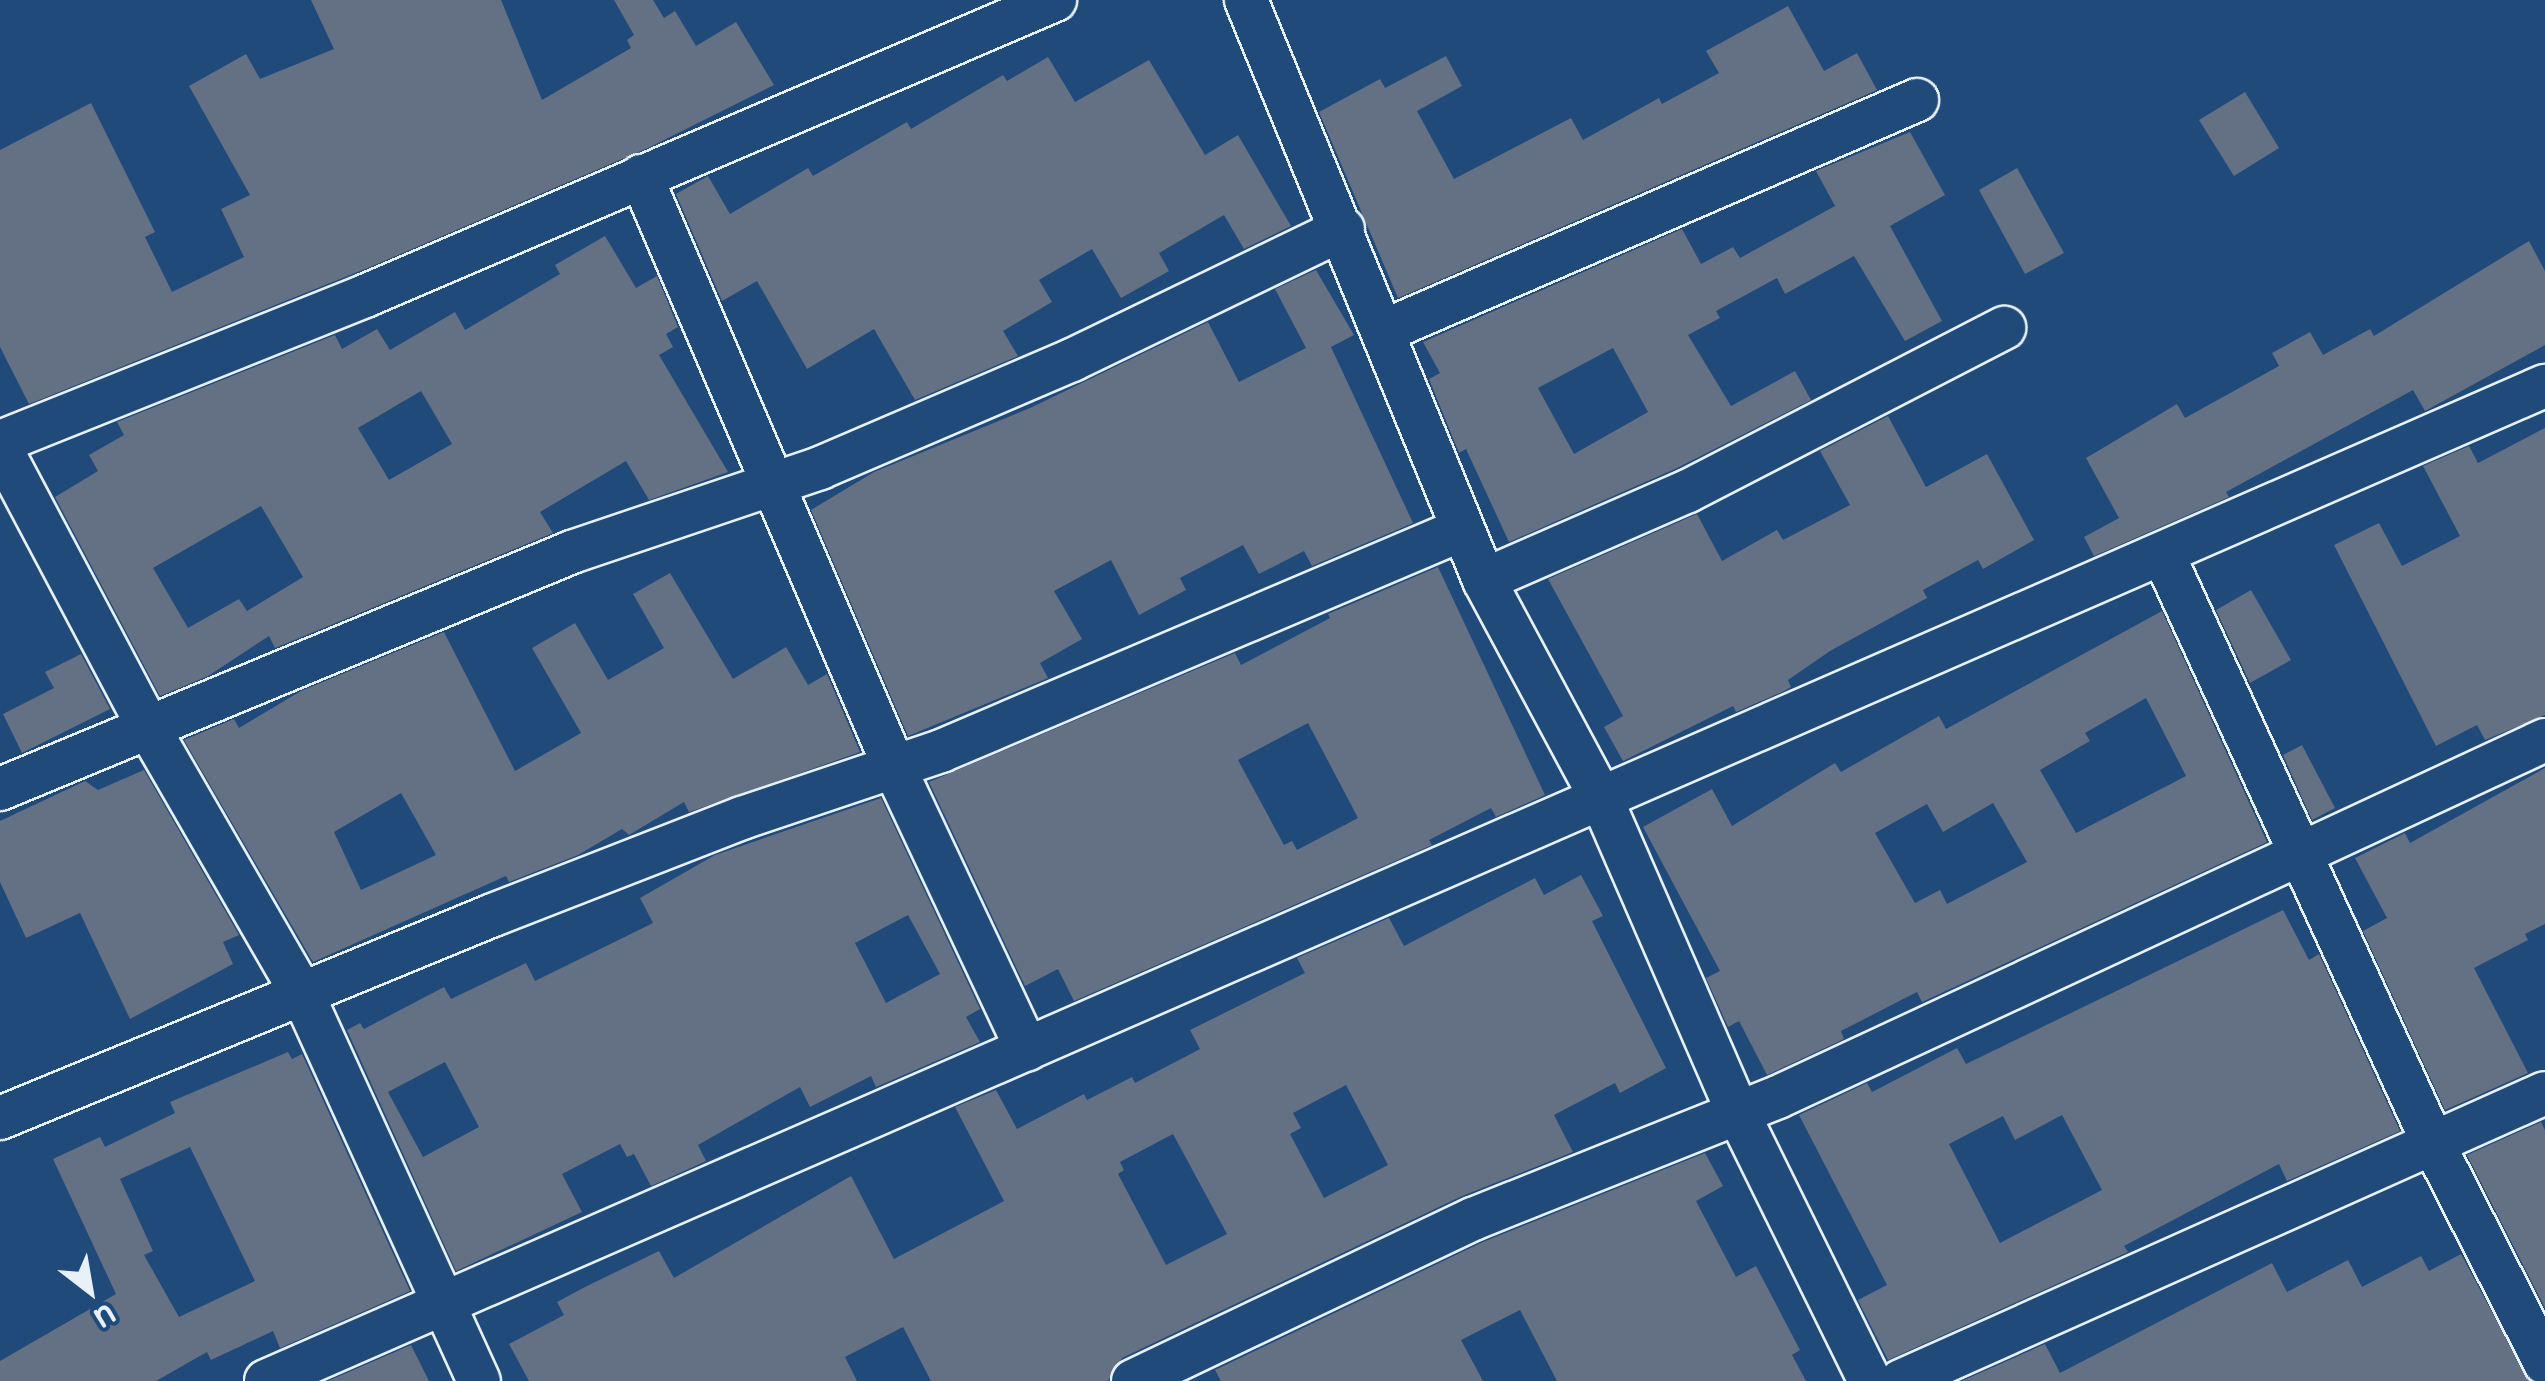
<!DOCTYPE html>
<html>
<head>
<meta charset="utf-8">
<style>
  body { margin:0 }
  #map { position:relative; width:2545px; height:1381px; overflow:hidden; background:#1f4a7a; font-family:Mali,sans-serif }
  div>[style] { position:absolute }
  .building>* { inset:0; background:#647083 }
  .roads { filter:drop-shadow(2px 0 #e8f1f8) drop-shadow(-2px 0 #e8f1f8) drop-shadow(0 2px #e8f1f8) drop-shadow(0 -2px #e8f1f8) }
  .minor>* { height:42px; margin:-21px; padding:0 21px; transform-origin:21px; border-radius:21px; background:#1f4a7a }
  span { translate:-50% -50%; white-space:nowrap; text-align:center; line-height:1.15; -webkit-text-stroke:8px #1f4a7a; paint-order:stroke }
  .north { position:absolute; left:40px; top:1241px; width:100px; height:100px; -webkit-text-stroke:8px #1f4a7a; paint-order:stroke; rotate:149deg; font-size:28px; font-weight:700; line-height:40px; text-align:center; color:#e8f1f8 }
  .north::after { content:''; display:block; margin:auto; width:35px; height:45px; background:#e8f1f8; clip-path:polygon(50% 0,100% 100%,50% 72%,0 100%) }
</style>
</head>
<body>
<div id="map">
  <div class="building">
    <i style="clip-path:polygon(311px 0,501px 0,542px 100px,631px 48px,627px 40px,634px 35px,614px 0,653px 0,664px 18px,675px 11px,696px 46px,736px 22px,774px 85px,650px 147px,370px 267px,29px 404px,0 347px,0 150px,91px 103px,155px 232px,145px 237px,172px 292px,244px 257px,221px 209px,250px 195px,189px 86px,246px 54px,260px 79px,334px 49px)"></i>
    <i style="clip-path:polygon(1788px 6px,1824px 71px,1857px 53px,1877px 90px,1398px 298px,1319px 112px,1380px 79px,1385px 88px,1446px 56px,1462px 86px,1417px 111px,1454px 179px,1571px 118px,1583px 140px,1659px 98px,1662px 104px,1719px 73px,1706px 51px)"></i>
    <i style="clip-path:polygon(1048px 57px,1075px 102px,1149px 60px,1205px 155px,1238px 135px,1291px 226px,1244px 249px,1224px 215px,1159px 253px,1169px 271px,1121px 298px,1092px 249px,1039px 280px,1052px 302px,1003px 331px,1018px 356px,915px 400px,874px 329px,807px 369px,757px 281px,722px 301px,676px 194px,708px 176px,730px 214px,808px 168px,813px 176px,907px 122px,911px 129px,1003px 75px,1007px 81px)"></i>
    <i style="clip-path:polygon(2245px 92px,2279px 148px,2234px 176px,2199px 120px)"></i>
    <i style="clip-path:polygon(evenodd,1910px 132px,1945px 195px,1890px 226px,1942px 321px,1905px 341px,1854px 256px,1785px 294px,1777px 278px,1716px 311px,1720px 318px,1688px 335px,1731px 406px,1795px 371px,1811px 400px,1677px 468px,1509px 542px,1466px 449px,1459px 453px,1429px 379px,1440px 373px,1423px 342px,1682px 229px,1701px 264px,1733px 247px,1740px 258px,1835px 206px,1816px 171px,1910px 132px,1613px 348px,1648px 412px,1574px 454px,1538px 388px,1613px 348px)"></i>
    <i style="clip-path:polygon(2017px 168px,2064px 253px,2025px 274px,1979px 190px)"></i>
    <i style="clip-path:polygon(evenodd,605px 236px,636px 288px,657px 276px,678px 327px,666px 334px,673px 347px,659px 355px,728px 472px,649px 500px,626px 461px,540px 512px,553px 533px,275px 648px,269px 636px,208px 676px,160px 696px,55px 497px,98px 471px,89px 455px,124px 435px,117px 422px,335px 335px,342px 349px,377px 329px,390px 350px,455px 312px,465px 330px,560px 274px,555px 265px,605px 236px,421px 391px,452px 444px,389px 480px,358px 428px,421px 391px,605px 236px,261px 506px,303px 577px,247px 611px,239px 599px,188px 628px,153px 568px,261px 506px)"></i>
    <i style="clip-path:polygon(2529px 241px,2545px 271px,2545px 345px,2425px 411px,2413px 390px,2226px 492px,2229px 497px,2094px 556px,2084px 537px,2119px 518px,2086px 458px,2177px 404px,2185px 418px,2279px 366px,2272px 353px,2310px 332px,2323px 355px,2370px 329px,2374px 336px)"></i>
    <i style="clip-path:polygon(1316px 270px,1354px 335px,1331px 347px,1413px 523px,1312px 566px,1304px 551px,1259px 574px,1243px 545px,1180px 578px,1186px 590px,1139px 615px,1111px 560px,1054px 591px,1082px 639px,1040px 663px,1048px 678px,908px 736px,811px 510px,874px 472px,1030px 408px,1208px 322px,1239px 382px,1306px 348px,1275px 289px)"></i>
    <i style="clip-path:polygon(1888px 416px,1926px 487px,1987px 454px,2034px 540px,1983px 569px,1978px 560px,1923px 590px,1927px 598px,1830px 651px,1788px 680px,1791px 687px,1782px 692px,1736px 712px,1733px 706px,1623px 761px,1604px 727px,1623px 716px,1548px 579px,1697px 514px,1722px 561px,1777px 530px,1783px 540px,1850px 505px,1820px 451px)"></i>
    <i style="clip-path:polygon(2545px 428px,2545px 715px,2485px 740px,2477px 725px,2436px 746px,2334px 545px,2379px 523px,2402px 566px,2460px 536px,2423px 466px,2469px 446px,2478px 463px)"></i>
    <i style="clip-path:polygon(evenodd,1438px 567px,1545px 795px,1496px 817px,1491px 808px,1429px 840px,1432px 845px,1074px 1001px,1058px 969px,1025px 986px,929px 782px,1235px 653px,1241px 665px,1330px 618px,1328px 614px,1438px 567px,1308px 723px,1358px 818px,1297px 850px,1292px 841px,1284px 845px,1238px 760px,1308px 723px)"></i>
    <i style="clip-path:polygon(evenodd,670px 573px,733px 679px,786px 647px,808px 685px,827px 674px,860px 752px,689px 812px,684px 802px,629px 835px,622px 829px,578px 855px,509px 882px,506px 876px,313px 962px,184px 740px,234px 719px,239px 728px,301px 691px,444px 632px,515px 771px,581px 733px,532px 648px,575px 623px,608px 680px,664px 648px,633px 594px,670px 573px,401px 793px,436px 855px,361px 890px,334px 832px,401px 793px)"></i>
    <i style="clip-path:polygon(2251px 590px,2291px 660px,2250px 683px,2216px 610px)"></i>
    <i style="clip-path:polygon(evenodd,2162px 611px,2267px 842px,1922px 1002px,1917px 992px,1841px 1031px,1844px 1039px,1767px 1075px,1739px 1021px,1728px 1027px,1706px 978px,1720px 971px,1643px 827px,1712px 789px,1732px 826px,1835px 763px,1841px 772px,1939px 716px,1946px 729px,2162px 611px,2146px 698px,2186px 776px,2076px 833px,2040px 770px,2090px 741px,2085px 733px,2146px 698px,2162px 611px,1993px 803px,2027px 862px,1947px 904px,1940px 890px,1915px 903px,1875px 833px,1927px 804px,1943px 832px,1993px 803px)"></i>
    <i style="clip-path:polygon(81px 654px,110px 709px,22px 753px,3px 714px,54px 688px,45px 672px)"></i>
    <i style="clip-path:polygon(2302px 745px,2335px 808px,2312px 820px,2283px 755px)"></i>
    <i style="clip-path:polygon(2545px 768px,2545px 924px,2525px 934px,2528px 940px,2474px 968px,2528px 1073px,2445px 1110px,2363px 931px,2387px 918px,2355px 858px,2405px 833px,2410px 843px)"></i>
    <i style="clip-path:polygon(144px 770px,239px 935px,223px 942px,233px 964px,130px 1019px,80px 913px,26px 938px,0 882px,0 821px,85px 781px,98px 790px)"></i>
    <i style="clip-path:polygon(evenodd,881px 798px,980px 1009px,966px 1017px,980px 1042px,876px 1087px,871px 1076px,810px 1107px,800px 1087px,698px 1145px,706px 1161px,651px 1186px,634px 1154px,627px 1157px,620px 1144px,562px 1174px,582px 1212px,456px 1271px,347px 1030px,360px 1023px,364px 1029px,444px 987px,451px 999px,526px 963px,535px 981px,653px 923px,640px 898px,715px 855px,881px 798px,908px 915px,940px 974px,886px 1003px,855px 943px,908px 915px,881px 798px,445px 1062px,479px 1127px,423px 1157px,388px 1092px,445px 1062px)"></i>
    <i style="clip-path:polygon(evenodd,1581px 875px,1603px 916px,1592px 921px,1666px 1068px,1620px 1093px,1615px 1083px,1554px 1115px,1573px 1152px,1462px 1196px,1122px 1358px,1108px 1381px,931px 1381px,903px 1327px,845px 1357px,857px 1381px,529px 1381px,509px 1344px,564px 1315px,557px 1302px,585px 1287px,659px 1251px,674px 1278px,851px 1176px,894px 1259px,1004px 1201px,955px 1107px,996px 1090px,1017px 1129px,1084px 1094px,1087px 1100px,1132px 1077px,1135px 1083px,1200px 1049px,1190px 1030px,1305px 973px,1297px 958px,1389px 918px,1404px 946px,1535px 878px,1544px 895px,1581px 875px,1346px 1085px,1388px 1165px,1324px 1198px,1290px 1134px,1301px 1128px,1293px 1113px,1346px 1085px,1581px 875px,1173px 1134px,1227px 1234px,1166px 1265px,1118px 1174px,1124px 1170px,1120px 1162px,1173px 1134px)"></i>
    <i style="clip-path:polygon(evenodd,2283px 910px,2309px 960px,2319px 954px,2400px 1131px,2287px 1181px,2279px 1164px,2124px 1246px,2128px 1252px,1888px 1360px,1858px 1300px,1887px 1285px,1799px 1115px,1867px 1083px,1872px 1092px,1957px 1048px,1966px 1064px,2283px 910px,2062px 1115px,2102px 1190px,2000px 1243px,1949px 1144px,2003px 1116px,2015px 1140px,2062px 1115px)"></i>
    <i style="clip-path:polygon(evenodd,288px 1052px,292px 1059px,302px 1054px,410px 1291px,280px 1348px,273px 1331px,211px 1360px,207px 1352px,156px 1381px,0 1381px,0 1361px,116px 1294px,53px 1159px,100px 1137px,105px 1147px,175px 1113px,170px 1102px,288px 1052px,190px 1147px,255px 1281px,179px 1317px,144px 1255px,153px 1251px,120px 1179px,190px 1147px)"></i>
    <i style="clip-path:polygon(2541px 1122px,2545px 1130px,2545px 1308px,2467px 1155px)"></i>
    <i style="clip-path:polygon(1705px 1153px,1723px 1186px,1696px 1201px,1736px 1277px,1756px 1266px,1800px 1350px,1792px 1355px,1806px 1381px,1557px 1381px,1520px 1310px,1461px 1340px,1483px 1381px,1221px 1381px,1215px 1370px,1483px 1242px)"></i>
    <i style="clip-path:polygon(2461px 1254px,2529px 1381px,1962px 1381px,2045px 1344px,2060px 1373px,2272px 1263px,2287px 1292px,2348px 1260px,2362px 1287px,2421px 1256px,2429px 1271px)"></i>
    <i style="clip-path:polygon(411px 1345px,429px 1381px,328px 1381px)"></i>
  </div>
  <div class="roads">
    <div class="minor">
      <i style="left:1246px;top:0;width:627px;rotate:67.69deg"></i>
      <i style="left:1484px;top:580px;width:247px;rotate:61.8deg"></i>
      <i style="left:1601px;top:798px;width:339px;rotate:66.5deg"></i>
      <i style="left:1736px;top:1109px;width:303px;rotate:63.8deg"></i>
      <i style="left:641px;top:176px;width:645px;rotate:66.81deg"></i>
      <i style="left:895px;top:769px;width:310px;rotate:64.8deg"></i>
      <i style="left:1384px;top:331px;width:581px;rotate:-23.43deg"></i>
      <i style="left:0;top:442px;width:393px;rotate:-21.8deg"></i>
      <i style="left:365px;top:296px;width:751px;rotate:-23.22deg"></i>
      <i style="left:0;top:447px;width:317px;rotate:62.1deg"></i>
      <i style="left:148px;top:727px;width:310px;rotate:60deg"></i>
      <i style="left:303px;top:995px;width:424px;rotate:65.5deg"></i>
      <i style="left:2163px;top:554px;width:648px;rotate:65.37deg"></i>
      <i style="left:2433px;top:1143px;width:247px;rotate:63deg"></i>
      <i style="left:1484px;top:580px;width:223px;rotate:-23.6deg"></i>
      <i style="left:1688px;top:491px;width:356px;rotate:-27.3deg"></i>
      <i style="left:0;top:789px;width:619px;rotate:-22.51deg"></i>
      <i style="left:572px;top:552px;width:262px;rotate:-18.7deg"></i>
      <i style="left:820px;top:468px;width:274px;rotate:-23.2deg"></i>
      <i style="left:1072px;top:360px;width:301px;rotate:-25.8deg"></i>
      <i style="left:0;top:1118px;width:533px;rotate:-22.38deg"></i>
      <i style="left:493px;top:915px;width:267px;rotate:-21.3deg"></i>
      <i style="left:742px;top:818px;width:210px;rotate:-18.6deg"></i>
      <i style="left:941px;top:751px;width:567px;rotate:-23.04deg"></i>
      <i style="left:266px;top:1381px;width:2487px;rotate:-23.59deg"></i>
      <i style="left:1133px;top:1381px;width:377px;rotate:-25.5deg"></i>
      <i style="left:1473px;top:1219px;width:328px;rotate:-21.8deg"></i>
      <i style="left:1778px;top:1097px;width:846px;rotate:-24.96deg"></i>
      <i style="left:1901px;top:1381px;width:705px;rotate:-24.09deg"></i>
    </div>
  </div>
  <div class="north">U</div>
</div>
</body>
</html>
